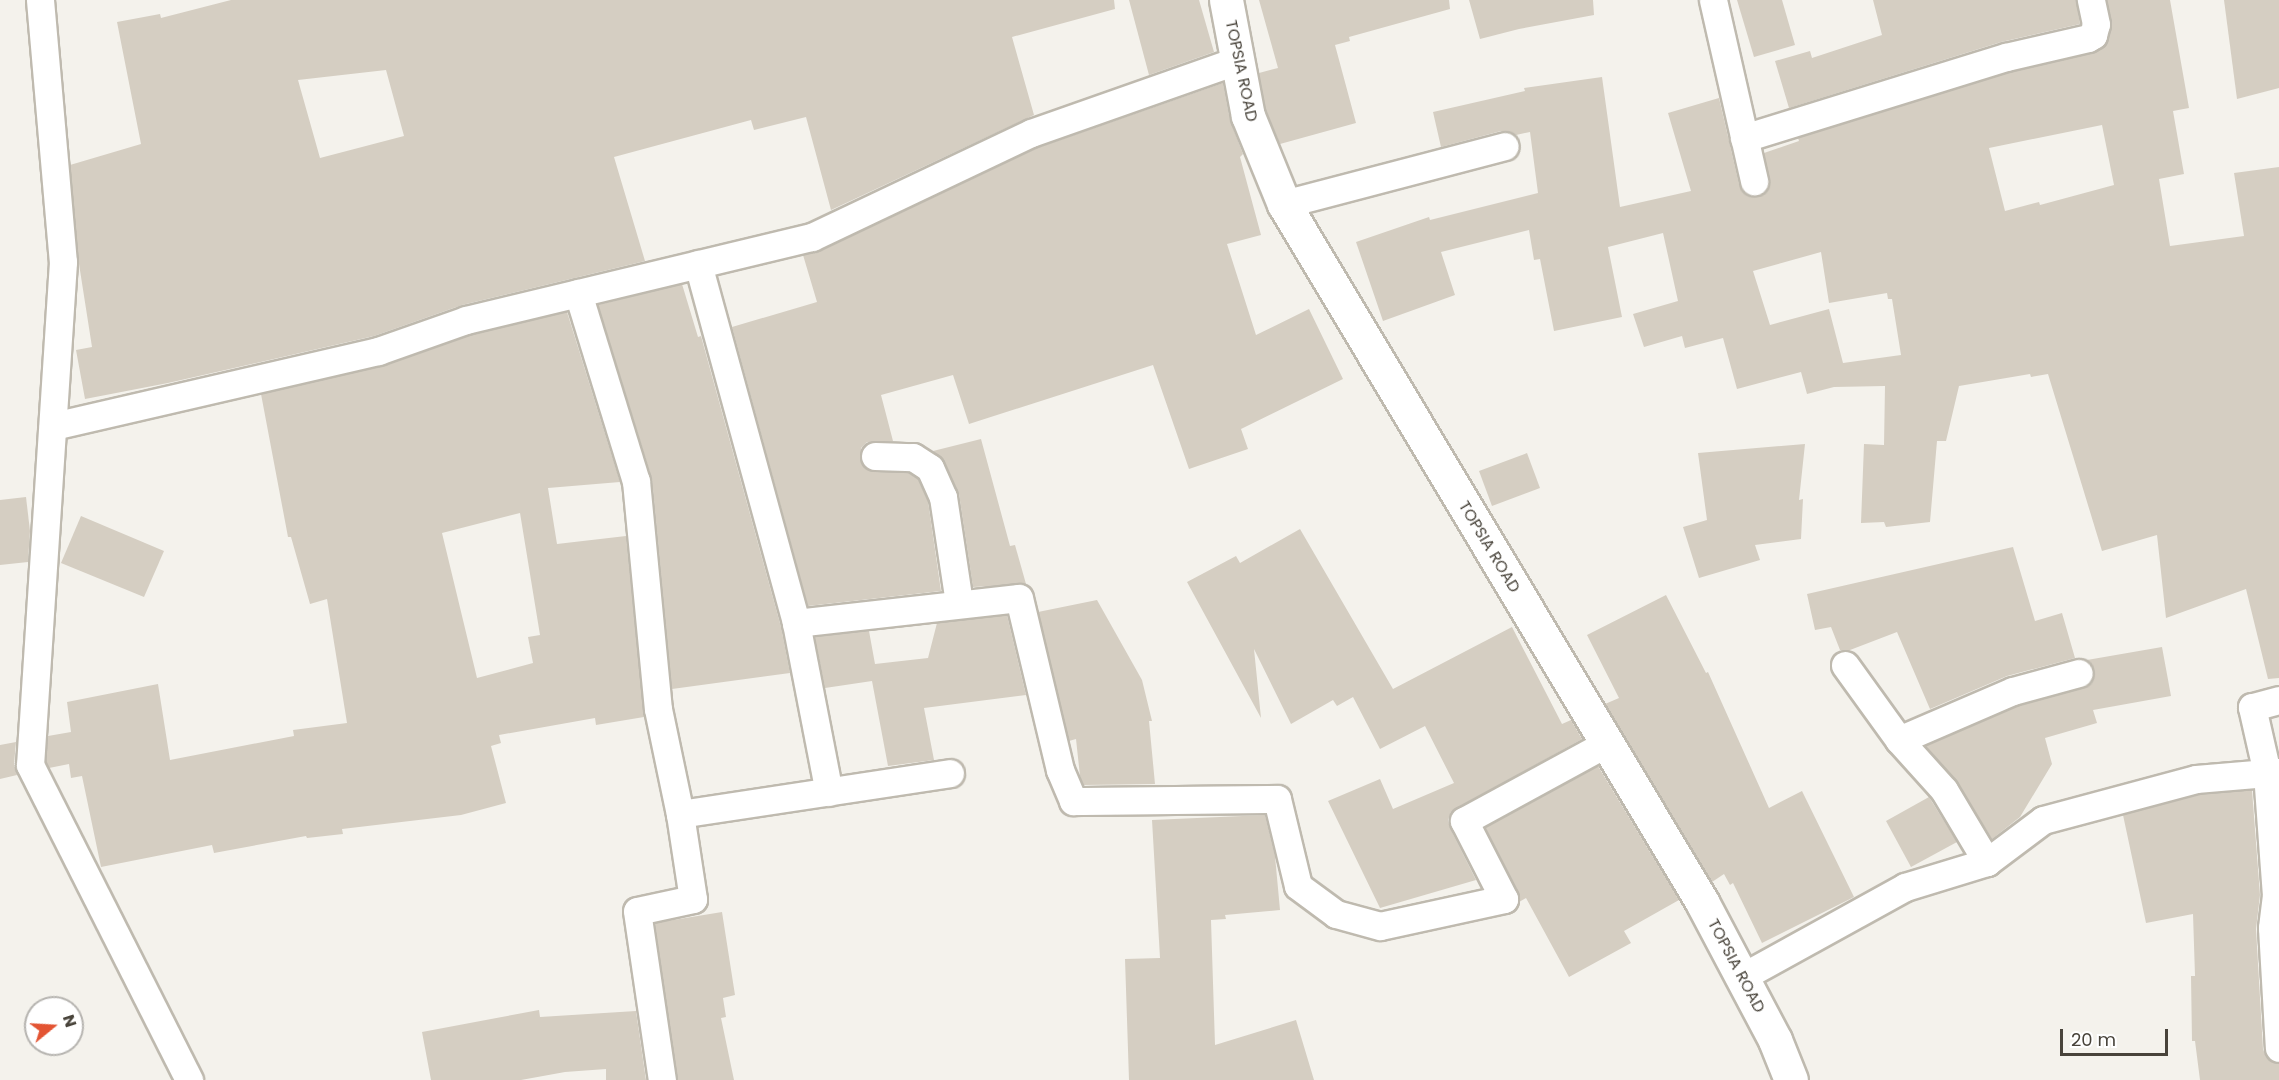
<!DOCTYPE html>
<html>
<head>
<meta charset="utf-8">
<style>
  body { margin:0 }
  #map { position:relative; width:2279px; height:1080px; overflow:hidden; background:#f4f2ec; font-family:Poppins,sans-serif }
  div>[style] { position:absolute }
  .building>* { inset:0; background:#d5cec2 }
  .roads { filter:drop-shadow(2px 0 #bfbaaf) drop-shadow(-2px 0 #bfbaaf) drop-shadow(0 2px #bfbaaf) drop-shadow(0 -2px #bfbaaf) }
  .minor>* { height:27px; margin:-13.5px; padding:0 13.5px; transform-origin:13.5px; border-radius:13.5px; background:#fff }
  .tertiary>* { height:33px; margin:-16.5px; padding:0 16.5px; transform-origin:16.5px; border-radius:16.5px; background:#fff }
  span { translate:-50% -50%; white-space:nowrap; text-align:center; line-height:1.15; -webkit-text-stroke:4.5px #fff; paint-order:stroke }
  .street-label { font-size:16px; color:#48433a }
  .north { position:absolute; left:24px; top:996px; width:60px; height:60px; box-sizing:border-box; background:#fff; border:2px solid #b6b4b0; border-radius:50%; rotate:72deg; font-size:16px; font-weight:700; line-height:24px; text-align:center; color:#48433a }
  .north::after { content:''; display:block; margin:auto; width:21px; height:27px; background:#e35433; clip-path:polygon(50% 0,100% 100%,50% 72%,0 100%) }
  .scale { position:absolute; left:2060px; top:1029px; width:108px; height:27px; box-sizing:border-box; border:3px solid #48433a; border-top:0; padding-left:8px; font-size:18px; line-height:21px; white-space:nowrap; color:#48433a; -webkit-text-stroke:4px #fff; paint-order:stroke }
</style>
</head>
<body>
<div id="map">
  <div class="building">
    <i style="clip-path:polygon(evenodd,231px 0,1114px 0,1115px 9px,1012px 37px,1034px 115px,831px 210px,806px 117px,754px 130px,751px 120px,614px 157px,645px 261px,462px 305px,374px 336px,168px 383px,85px 399px,76px 350px,92px 347px,79px 264px,70px 165px,141px 144px,117px 22px,160px 14px,161px 18px,231px 0,386px 70px,404px 136px,320px 158px,298px 80px,386px 70px)"></i>
    <i style="clip-path:polygon(1129px 0,1199px 0,1214px 52px,1149px 75px)"></i>
    <i style="clip-path:polygon(1259px 0,1449px 0,1450px 9px,1349px 37px,1350px 41px,1335px 45px,1356px 123px,1280px 144px,1266px 111px,1259px 73px,1278px 68px)"></i>
    <i style="clip-path:polygon(1469px 0,1593px 0,1594px 15px,1519px 29px,1480px 39px)"></i>
    <i style="clip-path:polygon(1737px 0,1782px 0,1795px 45px,1754px 57px)"></i>
    <i style="clip-path:polygon(1873px 0,2076px 0,2080px 24px,2001px 42px,1789px 108px,1775px 61px,1810px 51px,1812px 58px,1882px 35px)"></i>
    <i style="clip-path:polygon(evenodd,2107px 0,2170px 0,2189px 108px,2173px 111px,2184px 174px,2159px 179px,2170px 246px,2244px 236px,2234px 173px,2279px 167px,2279px 678px,2268px 679px,2246px 589px,2166px 618px,2157px 535px,2102px 551px,2048px 374px,2031px 377px,2030px 374px,1959px 386px,1946px 441px,1937px 441px,1930px 522px,1886px 527px,1884px 522px,1861px 523px,1864px 444px,1884px 445px,1885px 386px,1834px 387px,1807px 394px,1801px 372px,1737px 389px,1723px 338px,1685px 348px,1682px 336px,1644px 347px,1633px 314px,1678px 301px,1663px 233px,1608px 247px,1622px 317px,1554px 331px,1540px 259px,1534px 260px,1529px 230px,1441px 252px,1455px 295px,1383px 321px,1356px 242px,1429px 217px,1430px 220px,1538px 193px,1530px 132px,1516px 135px,1501px 131px,1441px 147px,1433px 112px,1525px 91px,1524px 88px,1602px 77px,1620px 207px,1691px 191px,1668px 113px,1719px 98px,1739px 184px,1743px 192px,1757px 196px,1764px 193px,1769px 185px,1764px 153px,1799px 141px,1798px 138px,2010px 72px,2096px 52px,2108px 40px,2111px 28px,2107px 0,2102px 125px,2114px 185px,2040px 205px,2039px 202px,2005px 211px,1989px 148px,2102px 125px,2107px 0,1821px 252px,1829px 303px,1887px 293px,1888px 299px,1892px 299px,1901px 355px,1843px 363px,1829px 309px,1770px 325px,1753px 271px,1821px 252px)"></i>
    <i style="clip-path:polygon(2224px 0,2279px 0,2279px 88px,2237px 99px)"></i>
    <i style="clip-path:polygon(1223px 83px,1230px 120px,1243px 154px,1240px 157px,1261px 235px,1227px 244px,1256px 335px,1309px 309px,1343px 379px,1241px 429px,1248px 449px,1189px 469px,1153px 365px,969px 424px,953px 375px,881px 395px,893px 441px,867px 442px,861px 448px,861px 463px,866px 469px,874px 472px,908px 473px,918px 479px,928px 501px,941px 591px,808px 606px,732px 327px,817px 302px,803px 255px,819px 251px,1037px 148px)"></i>
    <i style="clip-path:polygon(682px 284px,698px 337px,701px 336px,781px 627px,790px 673px,672px 689px,652px 479px,598px 305px)"></i>
    <i style="clip-path:polygon(evenodd,567px 312px,620px 482px,548px 488px,557px 544px,626px 536px,644px 717px,596px 725px,595px 718px,499px 735px,501px 743px,491px 746px,506px 803px,461px 815px,342px 829px,343px 834px,307px 838px,306px 836px,214px 853px,212px 845px,101px 867px,82px 776px,71px 778px,69px 764px,49px 768px,46px 762px,48px 736px,71px 732px,67px 702px,158px 684px,170px 760px,294px 736px,293px 730px,347px 723px,327px 599px,310px 604px,291px 537px,288px 537px,261px 394px,382px 366px,470px 335px,567px 312px,520px 513px,540px 635px,528px 637px,533px 663px,477px 678px,442px 533px,520px 513px)"></i>
    <i style="clip-path:polygon(981px 439px,1010px 546px,1015px 545px,1026px 584px,973px 587px,959px 494px,944px 462px,933px 451px)"></i>
    <i style="clip-path:polygon(1805px 444px,1799px 500px,1803px 499px,1801px 539px,1755px 545px,1760px 560px,1699px 578px,1683px 527px,1707px 520px,1698px 453px)"></i>
    <i style="clip-path:polygon(1527px 453px,1540px 488px,1492px 506px,1479px 471px)"></i>
    <i style="clip-path:polygon(26px 497px,30px 531px,28px 562px,0 565px,0 500px)"></i>
    <i style="clip-path:polygon(81px 516px,164px 551px,144px 597px,61px 563px)"></i>
    <i style="clip-path:polygon(1300px 529px,1393px 689px,1512px 627px,1562px 724px,1571px 720px,1582px 739px,1451px 812px,1448px 820px,1450px 828px,1476px 880px,1380px 908px,1328px 801px,1380px 779px,1393px 809px,1454px 783px,1425px 726px,1380px 749px,1353px 697px,1337px 706px,1333px 700px,1291px 724px,1254px 649px,1261px 718px,1187px 582px,1236px 556px,1240px 563px)"></i>
    <i style="clip-path:polygon(2013px 547px,2035px 621px,2062px 613px,2075px 658px,2007px 676px,1930px 709px,1897px 632px,1850px 650px,1840px 650px,1831px 627px,1815px 630px,1807px 594px)"></i>
    <i style="clip-path:polygon(1666px 595px,1706px 673px,1708px 672px,1769px 808px,1802px 791px,1854px 897px,1762px 943px,1733px 883px,1730px 885px,1724px 874px,1712px 882px,1605px 704px,1619px 698px,1587px 635px)"></i>
    <i style="clip-path:polygon(1097px 600px,1142px 680px,1152px 721px,1149px 721px,1155px 784px,1083px 785px,1080px 776px,1076px 739px,1069px 741px,1038px 612px)"></i>
    <i style="clip-path:polygon(1007px 615px,1026px 695px,924px 708px,934px 760px,888px 766px,872px 681px,825px 688px,815px 637px,869px 631px,875px 664px,928px 658px,937px 623px)"></i>
    <i style="clip-path:polygon(2162px 647px,2171px 696px,2093px 710px,2097px 723px,2045px 738px,2052px 764px,2020px 817px,1992px 839px,1957px 782px,1926px 746px,2018px 706px,2084px 688px,2091px 684px,2094px 676px,2094px 668px,2087px 660px)"></i>
    <i style="clip-path:polygon(16px 742px,14px 764px,17px 775px,0 779px,0 745px)"></i>
    <i style="clip-path:polygon(1598px 766px,1679px 900px,1624px 931px,1631px 943px,1569px 977px,1526px 898px,1519px 902px,1518px 892px,1485px 827px)"></i>
    <i style="clip-path:polygon(2252px 790px,2260px 895px,2256px 929px,2263px 1049px,2266px 1057px,2279px 1064px,2279px 1080px,2200px 1080px,2195px 1041px,2192px 1041px,2191px 976px,2195px 976px,2193px 914px,2146px 923px,2123px 815px,2199px 795px)"></i>
    <i style="clip-path:polygon(1929px 797px,1957px 842px,1911px 867px,1886px 821px)"></i>
    <i style="clip-path:polygon(1265px 815px,1275px 856px,1280px 910px,1225px 915px,1226px 919px,1211px 920px,1215px 1045px,1296px 1020px,1314px 1080px,1129px 1080px,1125px 959px,1160px 958px,1152px 820px)"></i>
    <i style="clip-path:polygon(722px 912px,735px 995px,723px 998px,726px 1017px,721px 1018px,734px 1080px,677px 1080px,655px 923px)"></i>
    <i style="clip-path:polygon(539px 1010px,540px 1017px,636px 1011px,646px 1080px,606px 1080px,606px 1069px,565px 1072px,521px 1080px,431px 1080px,422px 1032px)"></i>
  </div>
  <div class="roads">
    <div class="minor">
      <i style="left:40px;top:0;width:263px;rotate:85deg"></i>
      <i style="left:63px;top:262px;width:504px;rotate:93.75deg"></i>
      <i style="left:30px;top:765px;width:353px;rotate:63.2deg"></i>
      <i style="left:1713px;top:0;width:186px;rotate:77.2deg"></i>
      <i style="left:1744px;top:138px;width:274px;rotate:-17.2deg"></i>
      <i style="left:2006px;top:57px;width:84px;rotate:-13deg"></i>
      <i style="left:2088px;top:38px;width:6px;rotate:-31deg"></i>
      <i style="left:2093px;top:35px;width:11px;rotate:-75deg"></i>
      <i style="left:2096px;top:24px;width:25px;rotate:-102deg"></i>
      <i style="left:1284px;top:204px;width:228px;rotate:-14.7deg"></i>
      <i style="left:698px;top:264px;width:372px;rotate:74.7deg"></i>
      <i style="left:796px;top:623px;width:172px;rotate:79deg"></i>
      <i style="left:578px;top:293px;width:197px;rotate:72.9deg"></i>
      <i style="left:636px;top:481px;width:229px;rotate:84.5deg"></i>
      <i style="left:658px;top:709px;width:107px;rotate:78.2deg"></i>
      <i style="left:680px;top:814px;width:86px;rotate:81.3deg"></i>
      <i style="left:693px;top:899px;width:57px;rotate:167.9deg"></i>
      <i style="left:637px;top:911px;width:171px;rotate:81.6deg"></i>
      <i style="left:53px;top:426px;width:334px;rotate:-13deg"></i>
      <i style="left:378px;top:351px;width:93px;rotate:-19.4deg"></i>
      <i style="left:466px;top:320px;width:356px;rotate:-13.5deg"></i>
      <i style="left:812px;top:237px;width:242px;rotate:-25.4deg"></i>
      <i style="left:1031px;top:133px;width:217px;rotate:-19.4deg"></i>
      <i style="left:875px;top:456px;width:38px;rotate:2deg"></i>
      <i style="left:913px;top:457px;width:20px;rotate:33deg"></i>
      <i style="left:930px;top:468px;width:32px;rotate:66deg"></i>
      <i style="left:943px;top:497px;width:107px;rotate:81.4deg"></i>
      <i style="left:796px;top:623px;width:224px;rotate:-6.4deg"></i>
      <i style="left:1019px;top:598px;width:177px;rotate:76.6deg"></i>
      <i style="left:1060px;top:770px;width:34px;rotate:67deg"></i>
      <i style="left:1073px;top:801px;width:204px;rotate:-0.6deg"></i>
      <i style="left:1277px;top:799px;width:89px;rotate:76.4deg"></i>
      <i style="left:1298px;top:886px;width:47px;rotate:36.4deg"></i>
      <i style="left:1336px;top:914px;width:46px;rotate:15.3deg"></i>
      <i style="left:1380px;top:926px;width:127px;rotate:-12.3deg"></i>
      <i style="left:1504px;top:899px;width:88px;rotate:-117.1deg"></i>
      <i style="left:1464px;top:821px;width:163px;rotate:-28.6deg"></i>
      <i style="left:1845px;top:665px;width:92px;rotate:54.2deg"></i>
      <i style="left:1899px;top:740px;width:67px;rotate:48deg"></i>
      <i style="left:1944px;top:790px;width:84px;rotate:59.2deg"></i>
      <i style="left:2279px;top:700px;width:28px;rotate:165deg"></i>
      <i style="left:2252px;top:707px;width:68px;rotate:77.2deg"></i>
      <i style="left:2267px;top:773px;width:122px;rotate:85.8deg"></i>
      <i style="left:2276px;top:895px;width:33px;rotate:97deg"></i>
      <i style="left:2272px;top:928px;width:120px;rotate:86.7deg"></i>
      <i style="left:1899px;top:740px;width:124px;rotate:-23.3deg"></i>
      <i style="left:2013px;top:691px;width:68px;rotate:-15.3deg"></i>
      <i style="left:680px;top:814px;width:273px;rotate:-8.6deg"></i>
      <i style="left:1742px;top:977px;width:186px;rotate:-28.9deg"></i>
      <i style="left:1905px;top:887px;width:86px;rotate:-17deg"></i>
      <i style="left:1987px;top:862px;width:70px;rotate:-36.9deg"></i>
      <i style="left:2043px;top:820px;width:158px;rotate:-15deg"></i>
      <i style="left:2196px;top:779px;width:83px;rotate:-4.8deg"></i>
    </div>
    <div class="tertiary">
      <i style="left:1226px;top:0;width:118px;rotate:79.3deg"></i>
      <i style="left:1248px;top:116px;width:95px;rotate:67.8deg"></i>
      <i style="left:1284px;top:204px;width:814px;rotate:59.08deg"></i>
      <i style="left:1702px;top:902px;width:156px;rotate:62.1deg"></i>
      <i style="left:1775px;top:1040px;width:43px;rotate:68.2deg"></i>
    </div>
  </div>
  <div class="street-label">
    <span style="left:1241px;top:71px;rotate:78deg">TOPSIA ROAD</span>
    <span style="left:1489px;top:547px;rotate:59deg">TOPSIA ROAD</span>
    <span style="left:1736px;top:966px;rotate:62deg">TOPSIA ROAD</span>
  </div>
  <div class="north">N</div>
  <div class="scale">20 m</div>
</div>
</body>
</html>
